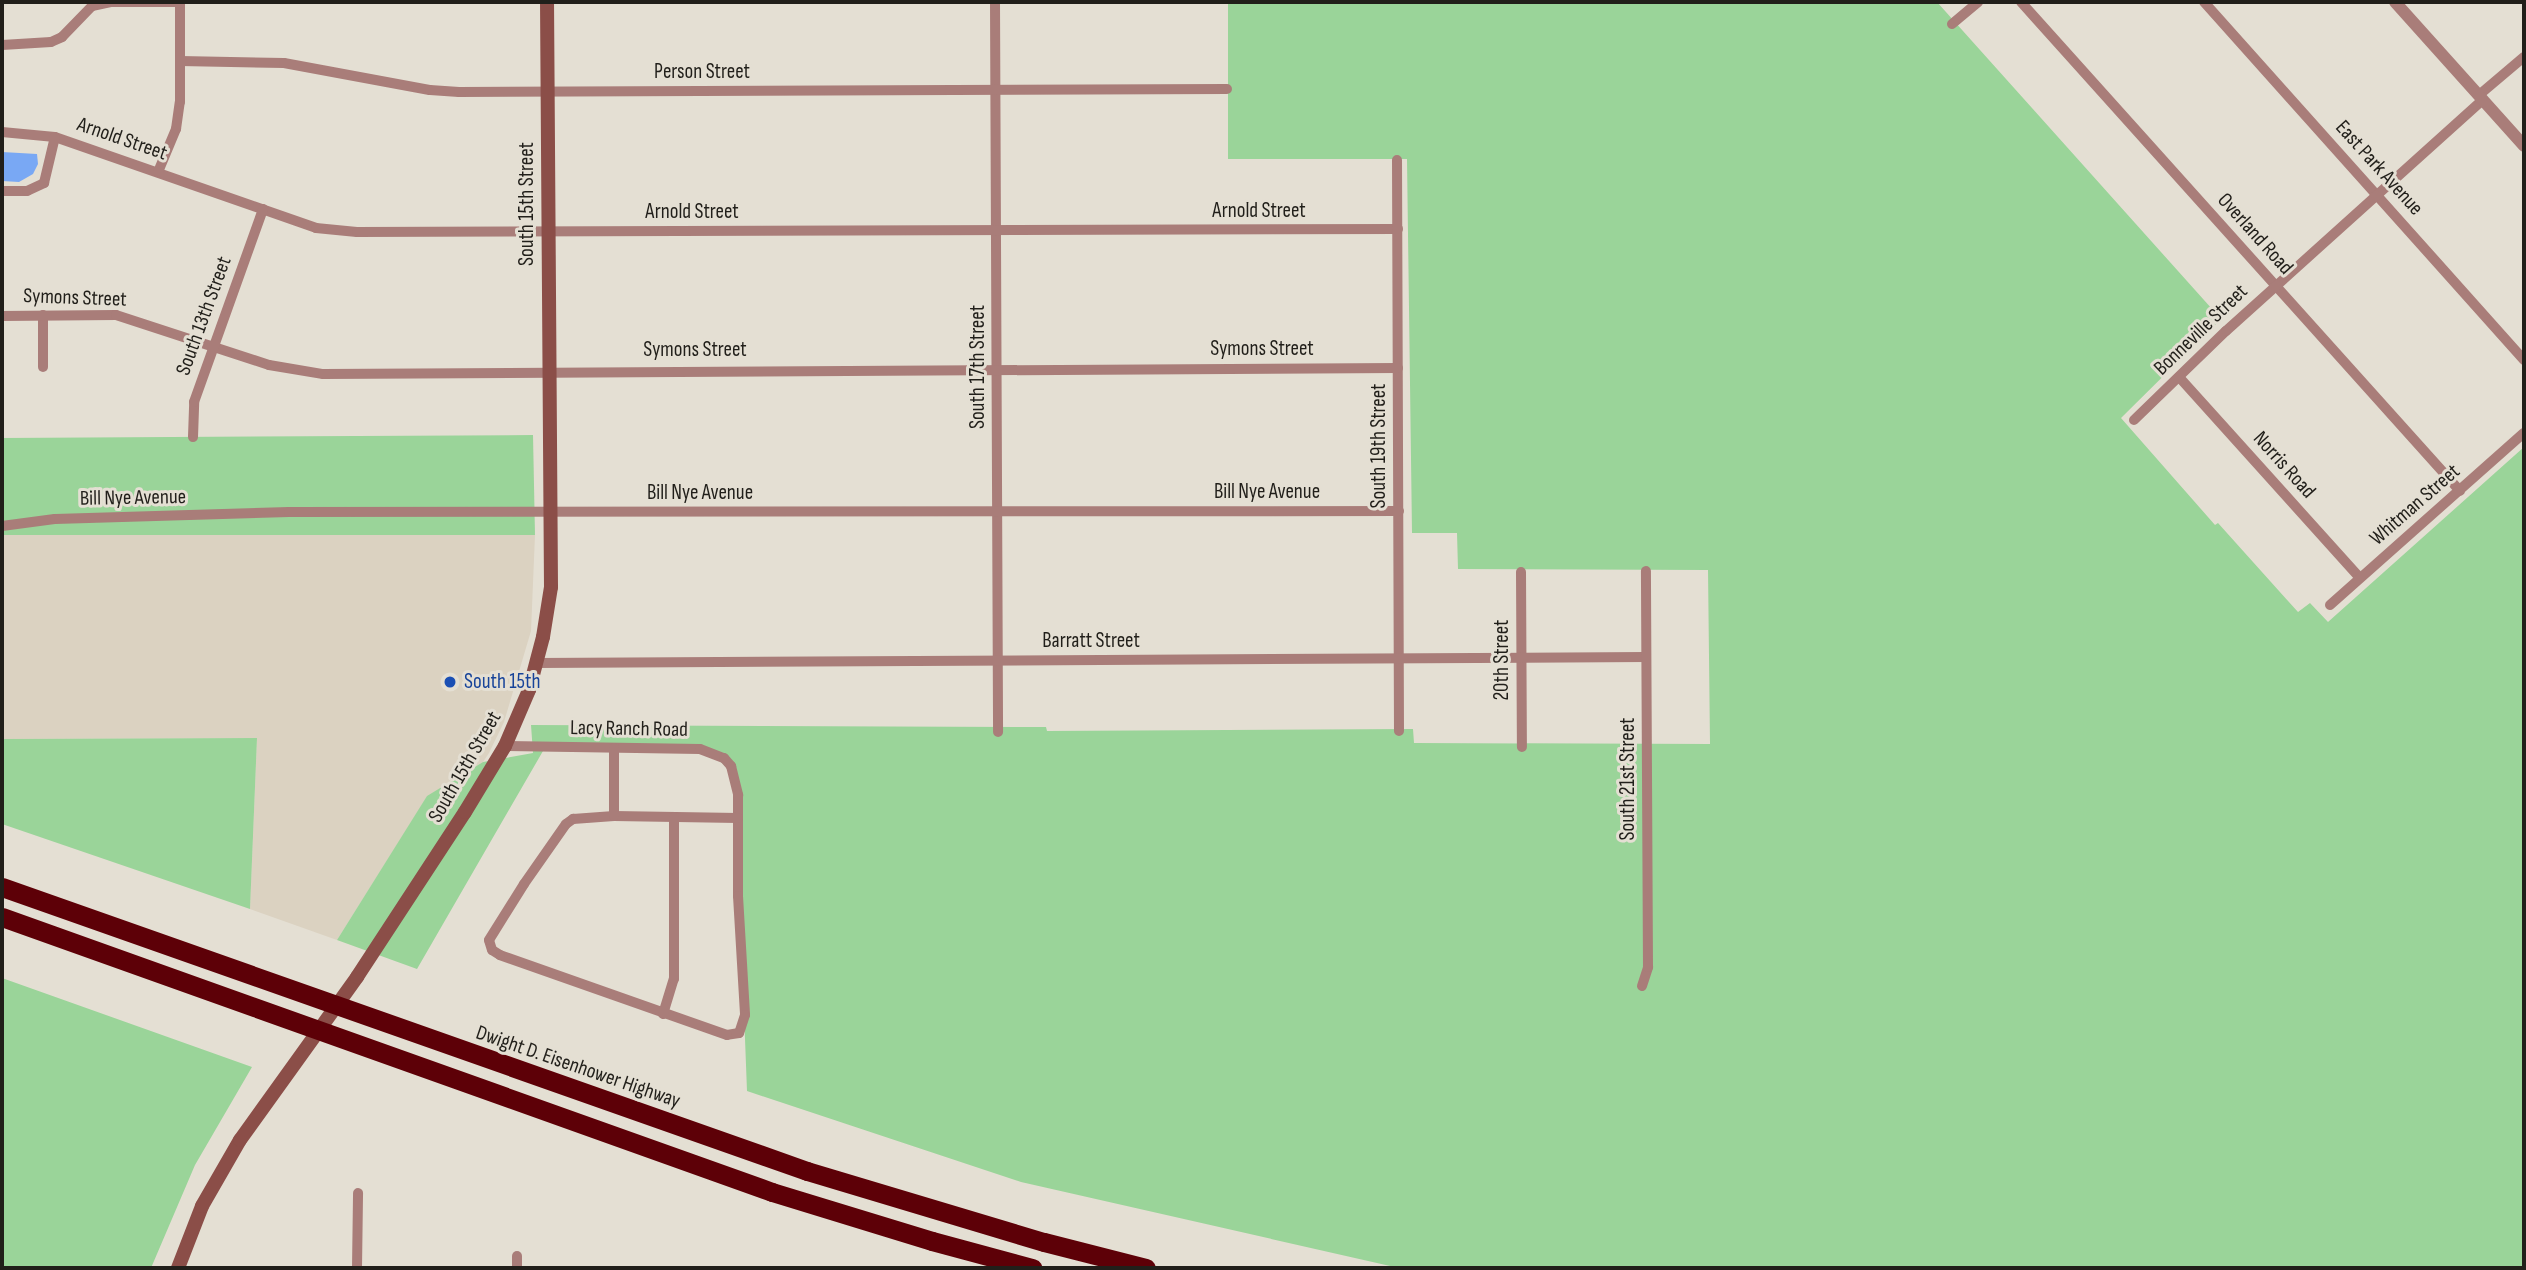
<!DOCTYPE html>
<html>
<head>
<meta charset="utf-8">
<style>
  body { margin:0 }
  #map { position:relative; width:2526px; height:1270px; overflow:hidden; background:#e4dfd3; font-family:"Sofia Sans Condensed",sans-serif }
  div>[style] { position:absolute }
  .built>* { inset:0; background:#dbd2c1 }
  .green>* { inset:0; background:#9ad499 }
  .water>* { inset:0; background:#79a8f4 }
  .minor>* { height:10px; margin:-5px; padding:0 5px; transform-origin:5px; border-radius:5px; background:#a97d79 }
  .tertiary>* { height:12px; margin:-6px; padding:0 6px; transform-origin:6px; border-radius:6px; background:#a97d79 }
  .secondary>* { height:14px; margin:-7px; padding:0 7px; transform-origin:7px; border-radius:7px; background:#8b4e48 }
  .motorway>* { height:19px; margin:-9.5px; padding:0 9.5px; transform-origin:9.5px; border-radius:9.5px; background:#5d0007 }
  .dots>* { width:19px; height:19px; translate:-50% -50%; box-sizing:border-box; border:4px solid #e4dfd3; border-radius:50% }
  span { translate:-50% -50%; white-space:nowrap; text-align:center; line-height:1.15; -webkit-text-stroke:6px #e4dfd3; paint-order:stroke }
  .street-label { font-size:21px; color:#211f1a }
  .transit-label { font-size:21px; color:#164399 }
  .left { translate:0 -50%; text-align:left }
  .frame { position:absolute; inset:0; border:4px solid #211f1a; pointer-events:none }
</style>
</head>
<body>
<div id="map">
  <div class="built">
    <i style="clip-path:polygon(2px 535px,535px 535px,531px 631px,504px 722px,489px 753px,483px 762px,427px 797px,337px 940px,250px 909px,257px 738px,2px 739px)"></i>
  </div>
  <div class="green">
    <i style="clip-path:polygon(1228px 2px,1937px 2px,2221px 319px,2121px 418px,2215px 525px,2218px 523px,2298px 612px,2310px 603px,2328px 622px,2524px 447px,2524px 1268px,1399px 1268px,1021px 1182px,747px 1091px,735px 777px,712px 752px,543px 751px,417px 969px,337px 940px,427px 796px,483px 762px,533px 753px,531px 725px,1046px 727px,1047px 731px,1413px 729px,1414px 743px,1710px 744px,1708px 570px,1458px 569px,1457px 533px,1412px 533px,1407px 159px,1228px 159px)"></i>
    <i style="clip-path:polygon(533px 435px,535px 535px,2px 535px,2px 438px)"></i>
    <i style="clip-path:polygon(257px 738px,250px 909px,2px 824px,2px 739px)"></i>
    <i style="clip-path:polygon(2px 978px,252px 1067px,195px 1165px,151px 1268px,2px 1268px)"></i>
  </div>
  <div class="water">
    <i style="clip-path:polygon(2px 152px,37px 154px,38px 164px,33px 174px,19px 182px,2px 181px)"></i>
  </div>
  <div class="minor">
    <i style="left:995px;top:2px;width:730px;rotate:89.76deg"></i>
    <i style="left:2021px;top:2px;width:657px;rotate:48.08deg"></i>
    <i style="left:2204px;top:2px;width:480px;rotate:48.2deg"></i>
    <i style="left:1952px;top:24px;width:34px;rotate:-40deg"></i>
    <i style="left:2px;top:45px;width:49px;rotate:-3.5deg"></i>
    <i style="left:51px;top:42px;width:12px;rotate:-24deg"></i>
    <i style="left:62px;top:37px;width:43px;rotate:-45.9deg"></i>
    <i style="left:92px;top:6px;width:19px;rotate:-12deg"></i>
    <i style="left:111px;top:2px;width:69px"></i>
    <i style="left:180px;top:61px;width:104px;rotate:1.1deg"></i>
    <i style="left:284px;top:63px;width:148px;rotate:10.5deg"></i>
    <i style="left:430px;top:90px;width:29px;rotate:4deg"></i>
    <i style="left:459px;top:92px;width:768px;rotate:-0.22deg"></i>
    <i style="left:2479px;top:95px;width:59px;rotate:-40.2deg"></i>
    <i style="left:2px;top:132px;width:53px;rotate:5.4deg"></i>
    <i style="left:55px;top:137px;width:276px;rotate:19.2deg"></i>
    <i style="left:316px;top:228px;width:41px;rotate:5.6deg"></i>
    <i style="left:357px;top:232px;width:1041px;rotate:-0.17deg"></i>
    <i style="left:1397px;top:160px;width:571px;rotate:89.8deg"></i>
    <i style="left:158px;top:172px;width:47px;rotate:-67.3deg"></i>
    <i style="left:176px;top:129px;width:27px;rotate:-82deg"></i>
    <i style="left:180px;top:102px;width:100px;rotate:-90deg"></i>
    <i style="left:2px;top:191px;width:25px"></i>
    <i style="left:27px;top:191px;width:19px;rotate:-25deg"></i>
    <i style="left:44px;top:183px;width:47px;rotate:-76.6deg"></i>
    <i style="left:43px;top:315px;width:52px;rotate:90deg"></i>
    <i style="left:2px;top:316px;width:114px;rotate:-0.5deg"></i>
    <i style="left:116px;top:315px;width:161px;rotate:18.1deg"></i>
    <i style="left:269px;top:365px;width:55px;rotate:9.5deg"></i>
    <i style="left:323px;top:374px;width:1075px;rotate:-0.32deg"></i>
    <i style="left:2179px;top:377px;width:270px;rotate:48deg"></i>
    <i style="left:2134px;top:420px;width:128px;rotate:-44.1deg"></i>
    <i style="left:2226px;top:331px;width:346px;rotate:-42deg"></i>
    <i style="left:193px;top:437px;width:35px;rotate:-88deg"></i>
    <i style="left:194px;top:402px;width:205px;rotate:-70.3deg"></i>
    <i style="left:2px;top:526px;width:53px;rotate:-7.5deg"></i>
    <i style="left:55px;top:519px;width:234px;rotate:-1.7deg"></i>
    <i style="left:289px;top:512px;width:1110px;rotate:-0.05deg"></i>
    <i style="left:1521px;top:572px;width:175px;rotate:89.7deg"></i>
    <i style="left:2330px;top:605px;width:259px;rotate:-41.6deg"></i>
    <i style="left:537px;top:663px;width:1109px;rotate:-0.31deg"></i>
    <i style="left:505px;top:746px;width:195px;rotate:0.9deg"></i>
    <i style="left:700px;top:749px;width:26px;rotate:21deg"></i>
    <i style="left:724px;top:758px;width:11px;rotate:49deg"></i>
    <i style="left:731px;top:766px;width:30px;rotate:76deg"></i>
    <i style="left:738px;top:795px;width:101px;rotate:90deg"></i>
    <i style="left:738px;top:896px;width:119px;rotate:86.6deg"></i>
    <i style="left:745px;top:1015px;width:19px;rotate:108deg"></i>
    <i style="left:739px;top:1033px;width:12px;rotate:171deg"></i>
    <i style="left:727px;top:1035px;width:241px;rotate:-160.6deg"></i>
    <i style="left:500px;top:955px;width:9px;rotate:-148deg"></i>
    <i style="left:492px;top:950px;width:10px;rotate:-107deg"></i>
    <i style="left:489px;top:940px;width:66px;rotate:-58deg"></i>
    <i style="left:524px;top:884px;width:73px;rotate:-55deg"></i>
    <i style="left:566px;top:824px;width:9px;rotate:-36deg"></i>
    <i style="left:573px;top:819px;width:41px;rotate:-4.2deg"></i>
    <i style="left:614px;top:816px;width:124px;rotate:0.9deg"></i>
    <i style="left:614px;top:748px;width:68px;rotate:90deg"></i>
    <i style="left:1642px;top:986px;width:20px;rotate:-72deg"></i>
    <i style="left:1648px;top:967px;width:396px;rotate:-90.3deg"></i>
    <i style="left:663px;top:1014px;width:37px;rotate:-73deg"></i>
    <i style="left:674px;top:979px;width:162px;rotate:-90deg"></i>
    <i style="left:357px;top:1268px;width:75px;rotate:-89.2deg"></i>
    <i style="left:517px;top:1268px;width:12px;rotate:-90deg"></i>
  </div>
  <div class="tertiary">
    <i style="left:2395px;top:2px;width:193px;rotate:48.1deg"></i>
  </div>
  <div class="secondary">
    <i style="left:178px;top:1268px;width:66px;rotate:-68.8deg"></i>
    <i style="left:202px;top:1206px;width:76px;rotate:-60.1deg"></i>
    <i style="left:240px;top:1140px;width:201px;rotate:-54.3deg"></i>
    <i style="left:357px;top:977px;width:197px;rotate:-56.8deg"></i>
    <i style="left:465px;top:812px;width:77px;rotate:-58.8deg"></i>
    <i style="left:505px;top:746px;width:61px;rotate:-66.8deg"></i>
    <i style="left:529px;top:690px;width:55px;rotate:-75.2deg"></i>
    <i style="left:543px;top:637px;width:51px;rotate:-80.9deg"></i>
    <i style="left:551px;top:587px;width:585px;rotate:-90.39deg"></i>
  </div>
  <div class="motorway">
    <i style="left:2px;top:887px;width:854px;rotate:19.43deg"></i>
    <i style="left:807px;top:1171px;width:247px;rotate:16.7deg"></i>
    <i style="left:1044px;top:1242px;width:105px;rotate:14.3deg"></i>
    <i style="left:2px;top:917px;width:818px;rotate:19.65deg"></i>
    <i style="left:772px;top:1192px;width:167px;rotate:17deg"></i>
    <i style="left:932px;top:1241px;width:104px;rotate:15.1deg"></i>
  </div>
  <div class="dots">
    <i style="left:450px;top:682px;background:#1a4fb4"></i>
  </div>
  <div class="street-label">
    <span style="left:702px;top:72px">Person Street</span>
    <span style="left:122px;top:139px;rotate:19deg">Arnold Street</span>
    <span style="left:2379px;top:168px;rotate:48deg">East Park Avenue</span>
    <span style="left:527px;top:204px;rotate:-90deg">South 15th Street</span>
    <span style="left:1259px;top:211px">Arnold Street</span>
    <span style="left:692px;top:212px">Arnold Street</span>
    <span style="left:2255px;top:234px;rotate:48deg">Overland Road</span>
    <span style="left:75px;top:298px;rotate:2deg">Symons Street</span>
    <span style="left:204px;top:316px;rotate:-70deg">South 13th Street</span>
    <span style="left:2201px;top:330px;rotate:-44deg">Bonneville Street</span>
    <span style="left:1262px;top:349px">Symons Street</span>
    <span style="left:695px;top:350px">Symons Street</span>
    <span style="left:978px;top:367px;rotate:-90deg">South 17th Street</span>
    <span style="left:1379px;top:446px;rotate:-90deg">South 19th Street</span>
    <span style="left:2284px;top:465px;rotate:48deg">Norris Road</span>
    <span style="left:1267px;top:492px">Bill Nye Avenue</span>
    <span style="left:700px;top:493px">Bill Nye Avenue</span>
    <span style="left:133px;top:498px;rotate:-1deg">Bill Nye Avenue</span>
    <span style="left:2415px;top:505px;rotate:-41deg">Whitman Street</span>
    <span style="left:1091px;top:641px">Barratt Street</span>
    <span style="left:1502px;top:660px;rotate:-90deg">20th Street</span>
    <span style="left:629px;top:729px;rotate:1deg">Lacy Ranch Road</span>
    <span style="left:465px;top:767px;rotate:-60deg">South 15th Street</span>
    <span style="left:1628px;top:779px;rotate:-90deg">South 21st Street</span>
    <span style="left:578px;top:1067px;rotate:19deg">Dwight D. Eisenhower Highway</span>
  </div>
  <div class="transit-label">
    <span class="left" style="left:464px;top:682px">South 15th</span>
  </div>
  <div class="frame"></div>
</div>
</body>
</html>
